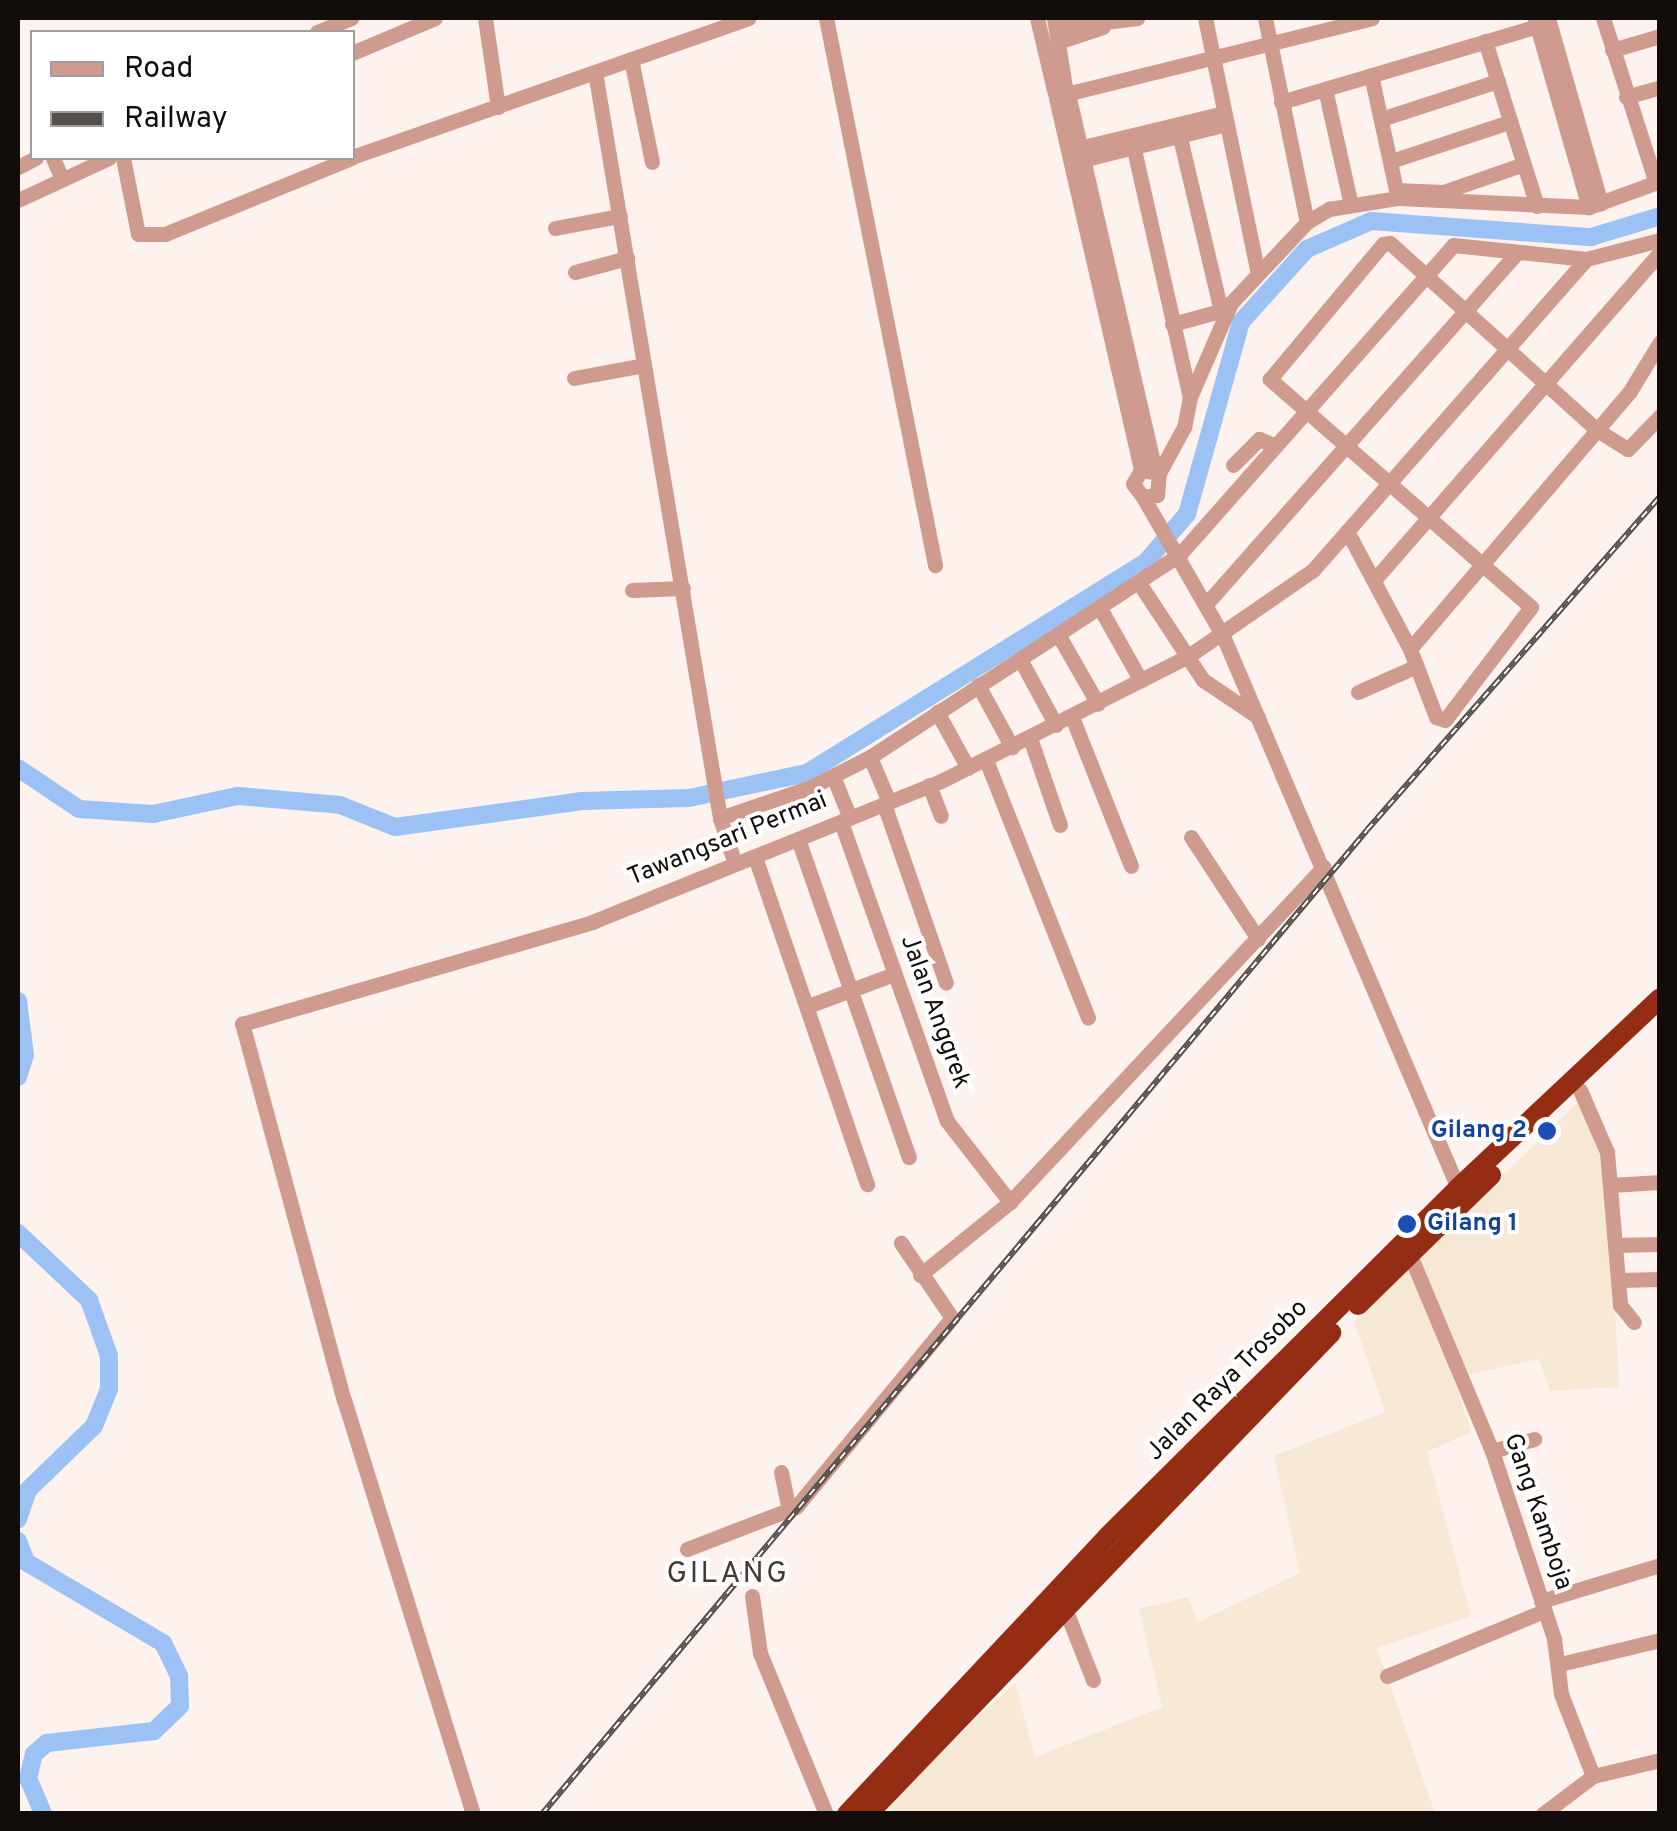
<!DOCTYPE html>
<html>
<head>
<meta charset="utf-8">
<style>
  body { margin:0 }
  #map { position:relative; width:1677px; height:1831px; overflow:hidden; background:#fdf2ed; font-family:Overpass,sans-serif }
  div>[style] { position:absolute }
  .industrial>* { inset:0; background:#f7e8d5 }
  .river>* { height:18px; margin:-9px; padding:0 9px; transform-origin:9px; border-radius:9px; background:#9cc2f5 }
  .minor>* { height:15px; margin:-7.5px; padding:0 7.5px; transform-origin:7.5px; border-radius:7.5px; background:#cf9b8f }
  .highway>* { height:20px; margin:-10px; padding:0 10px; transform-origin:10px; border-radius:10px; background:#952d15 }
  .rail>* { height:6px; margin-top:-3px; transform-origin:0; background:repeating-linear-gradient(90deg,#fff 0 8px,#554f4b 0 16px); box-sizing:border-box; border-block:2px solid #554f4b }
  .dots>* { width:28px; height:28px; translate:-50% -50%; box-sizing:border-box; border:5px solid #fff; border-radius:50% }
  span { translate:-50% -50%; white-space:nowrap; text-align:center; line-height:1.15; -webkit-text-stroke:8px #fff; paint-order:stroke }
  .street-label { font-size:25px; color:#120d0a }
  .transit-label { font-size:25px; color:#164399; font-weight:700 }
  .right { translate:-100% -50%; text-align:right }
  .left { translate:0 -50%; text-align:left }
  .quarter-label { font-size:30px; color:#473933; letter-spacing:2.5px }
  .frame { position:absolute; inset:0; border:20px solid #120d0a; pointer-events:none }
  .legend { position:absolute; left:30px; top:30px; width:325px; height:130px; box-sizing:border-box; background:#fff; border:2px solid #a09e9d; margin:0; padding:12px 18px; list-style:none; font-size:30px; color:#120d0a }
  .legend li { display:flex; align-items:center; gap:20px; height:50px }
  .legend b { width:50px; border:2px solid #a09e9d }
</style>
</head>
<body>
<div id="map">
  <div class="industrial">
    <i style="clip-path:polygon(1585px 1095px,1607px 1136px,1619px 1387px,1550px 1391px,1539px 1359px,1453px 1378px,1471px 1432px,1427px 1452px,1471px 1616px,1377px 1648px,1435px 1813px,894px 1814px,888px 1800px,1015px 1683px,1035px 1757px,1162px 1707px,1139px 1609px,1188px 1597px,1198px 1622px,1300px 1573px,1274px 1456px,1385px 1412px,1354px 1321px)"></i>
  </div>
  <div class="river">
    <i style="left:18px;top:768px;width:73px;rotate:33.9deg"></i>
    <i style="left:79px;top:809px;width:74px;rotate:3.9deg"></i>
    <i style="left:153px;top:814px;width:87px;rotate:-12deg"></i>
    <i style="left:238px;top:796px;width:102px;rotate:5deg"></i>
    <i style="left:340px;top:805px;width:59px;rotate:21.8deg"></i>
    <i style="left:395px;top:827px;width:189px;rotate:-7.9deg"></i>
    <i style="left:582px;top:801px;width:107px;rotate:-1.6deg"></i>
    <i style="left:689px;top:798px;width:121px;rotate:-12deg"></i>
    <i style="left:807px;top:773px;width:398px;rotate:-31.9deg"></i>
    <i style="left:1145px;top:563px;width:65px;rotate:-49.4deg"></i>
    <i style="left:1187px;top:514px;width:199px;rotate:-74.3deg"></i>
    <i style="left:1241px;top:322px;width:98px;rotate:-47.9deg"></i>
    <i style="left:1307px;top:249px;width:70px;rotate:-23.6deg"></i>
    <i style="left:1371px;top:221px;width:221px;rotate:4.2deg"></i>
    <i style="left:1591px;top:237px;width:72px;rotate:-16.9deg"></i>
    <i style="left:18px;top:1001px;width:54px;rotate:82.6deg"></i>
    <i style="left:25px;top:1055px;width:23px;rotate:108deg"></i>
    <i style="left:18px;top:1233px;width:98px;rotate:43.3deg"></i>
    <i style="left:89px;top:1300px;width:59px;rotate:70.3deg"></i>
    <i style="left:109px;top:1356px;width:33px;rotate:90deg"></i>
    <i style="left:109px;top:1389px;width:40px;rotate:112deg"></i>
    <i style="left:94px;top:1426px;width:92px;rotate:135.9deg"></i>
    <i style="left:28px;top:1490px;width:31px;rotate:109deg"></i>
    <i style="left:18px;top:1541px;width:22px;rotate:69deg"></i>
    <i style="left:26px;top:1562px;width:159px;rotate:30.6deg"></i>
    <i style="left:163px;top:1643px;width:37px;rotate:64deg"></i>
    <i style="left:179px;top:1676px;width:30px;rotate:88deg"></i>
    <i style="left:180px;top:1706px;width:36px;rotate:136deg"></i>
    <i style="left:154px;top:1731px;width:108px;rotate:173.6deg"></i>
    <i style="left:47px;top:1743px;width:17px;rotate:140deg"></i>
    <i style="left:34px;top:1754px;width:25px;rotate:104deg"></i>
    <i style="left:28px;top:1778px;width:39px;rotate:67deg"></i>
  </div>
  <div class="minor">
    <i style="left:485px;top:18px;width:90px;rotate:81.7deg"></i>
    <i style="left:826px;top:18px;width:558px;rotate:78.73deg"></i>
    <i style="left:1037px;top:18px;width:78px;rotate:76.7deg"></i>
    <i style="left:1054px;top:18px;width:70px;rotate:80.9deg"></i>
    <i style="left:1205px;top:18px;width:257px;rotate:78.3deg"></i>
    <i style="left:1265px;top:18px;width:208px;rotate:78.4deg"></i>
    <i style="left:1548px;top:18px;width:193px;rotate:74.1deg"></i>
    <i style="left:1603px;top:18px;width:173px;rotate:72.2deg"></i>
    <i style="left:1535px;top:19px;width:196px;rotate:74deg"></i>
    <i style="left:1056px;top:28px;width:82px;rotate:-7deg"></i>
    <i style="left:317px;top:32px;width:37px;rotate:-22deg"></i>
    <i style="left:1485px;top:41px;width:173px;rotate:72.5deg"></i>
    <i style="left:1058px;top:42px;width:47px;rotate:-18.4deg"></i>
    <i style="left:1612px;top:50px;width:50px;rotate:-16.3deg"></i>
    <i style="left:352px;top:53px;width:90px;rotate:-22.9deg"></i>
    <i style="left:631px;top:59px;width:105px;rotate:78.5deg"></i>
    <i style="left:595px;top:72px;width:756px;rotate:80.49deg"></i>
    <i style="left:1371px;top:75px;width:118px;rotate:77.7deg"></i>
    <i style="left:1396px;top:190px;width:47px;rotate:2.4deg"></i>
    <i style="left:1443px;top:192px;width:83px;rotate:-19.1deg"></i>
    <i style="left:1325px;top:89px;width:115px;rotate:77.4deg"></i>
    <i style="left:1070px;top:93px;width:311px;rotate:-13.9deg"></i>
    <i style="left:1626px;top:97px;width:35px;rotate:-16deg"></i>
    <i style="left:1056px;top:98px;width:382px;rotate:77.1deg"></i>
    <i style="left:1141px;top:470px;width:16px;rotate:120deg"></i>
    <i style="left:1133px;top:484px;width:16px;rotate:52deg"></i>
    <i style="left:1143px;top:497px;width:14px;rotate:-8deg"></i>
    <i style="left:1157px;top:495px;width:22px;rotate:-85deg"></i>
    <i style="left:1159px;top:473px;width:18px;rotate:-171deg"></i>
    <i style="left:1069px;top:98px;width:382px;rotate:77deg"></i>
    <i style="left:1281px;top:102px;width:267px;rotate:-16.5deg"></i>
    <i style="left:1381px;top:119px;width:123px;rotate:-18deg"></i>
    <i style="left:1177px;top:125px;width:196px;rotate:76.7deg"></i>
    <i style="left:1131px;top:136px;width:268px;rotate:77.3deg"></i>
    <i style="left:1190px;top:397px;width:31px;rotate:101deg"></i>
    <i style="left:1184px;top:427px;width:52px;rotate:118.5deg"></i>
    <i style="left:1079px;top:148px;width:149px;rotate:-13.6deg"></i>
    <i style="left:352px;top:157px;width:420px;rotate:-19.3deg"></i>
    <i style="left:53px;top:158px;width:23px;rotate:67deg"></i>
    <i style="left:123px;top:158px;width:77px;rotate:78.8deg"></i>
    <i style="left:138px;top:234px;width:27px"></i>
    <i style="left:165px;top:234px;width:201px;rotate:-22.2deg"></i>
    <i style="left:1082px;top:160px;width:148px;rotate:-14deg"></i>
    <i style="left:1391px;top:161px;width:124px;rotate:-18.3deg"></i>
    <i style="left:18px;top:167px;width:20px;rotate:-27deg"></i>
    <i style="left:18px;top:200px;width:100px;rotate:-24.8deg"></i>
    <i style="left:555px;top:228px;width:66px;rotate:-10.5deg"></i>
    <i style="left:575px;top:272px;width:54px;rotate:-15.1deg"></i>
    <i style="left:1172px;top:324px;width:50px;rotate:-15.2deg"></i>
    <i style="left:574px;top:378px;width:71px;rotate:-10.5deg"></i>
    <i style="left:1190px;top:397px;width:103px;rotate:-66.4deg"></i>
    <i style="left:1231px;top:303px;width:111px;rotate:-46.8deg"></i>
    <i style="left:1307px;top:222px;width:26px;rotate:-31deg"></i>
    <i style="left:1329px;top:209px;width:70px;rotate:-9.1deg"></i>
    <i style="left:1398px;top:198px;width:191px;rotate:2.7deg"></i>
    <i style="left:1589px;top:207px;width:76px;rotate:-20.1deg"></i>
    <i style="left:1233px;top:465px;width:37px;rotate:-45deg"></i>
    <i style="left:1259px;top:439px;width:16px;rotate:22deg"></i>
    <i style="left:1143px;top:497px;width:160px;rotate:60.1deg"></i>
    <i style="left:1223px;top:636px;width:600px;rotate:66.94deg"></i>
    <i style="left:1347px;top:531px;width:134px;rotate:61.9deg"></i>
    <i style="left:1410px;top:649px;width:73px;rotate:69.1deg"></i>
    <i style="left:1436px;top:717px;width:9px;rotate:18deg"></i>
    <i style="left:1445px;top:720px;width:142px;rotate:-52.7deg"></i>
    <i style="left:1531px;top:607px;width:347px;rotate:-138.9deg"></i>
    <i style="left:1270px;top:379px;width:176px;rotate:-50.1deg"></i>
    <i style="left:1383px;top:244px;width:7px;rotate:-8deg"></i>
    <i style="left:1390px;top:243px;width:279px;rotate:42.1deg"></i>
    <i style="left:1597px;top:430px;width:36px;rotate:32deg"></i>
    <i style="left:1628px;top:449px;width:46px;rotate:-45.9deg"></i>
    <i style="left:1375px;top:579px;width:434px;rotate:-48.9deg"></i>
    <i style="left:1139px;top:583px;width:116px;rotate:56.6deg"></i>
    <i style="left:1203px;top:680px;width:66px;rotate:33.9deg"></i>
    <i style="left:632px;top:590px;width:51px;rotate:-2.2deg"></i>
    <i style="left:1207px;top:603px;width:468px;rotate:-48.5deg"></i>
    <i style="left:1101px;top:610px;width:81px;rotate:60.6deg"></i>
    <i style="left:1059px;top:636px;width:78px;rotate:60.2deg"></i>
    <i style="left:1410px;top:649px;width:339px;rotate:-49.5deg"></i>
    <i style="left:1630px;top:391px;width:57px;rotate:-58.5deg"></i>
    <i style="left:1020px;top:659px;width:75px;rotate:61.4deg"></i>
    <i style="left:978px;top:685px;width:71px;rotate:61.3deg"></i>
    <i style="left:1358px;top:692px;width:64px;rotate:-23.8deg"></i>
    <i style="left:937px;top:712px;width:64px;rotate:61deg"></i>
    <i style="left:1072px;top:717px;width:160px;rotate:68.4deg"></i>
    <i style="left:1030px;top:738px;width:92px;rotate:71deg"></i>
    <i style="left:870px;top:757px;width:49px;rotate:67.1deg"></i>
    <i style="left:986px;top:760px;width:277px;rotate:68.4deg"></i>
    <i style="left:833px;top:776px;width:45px;rotate:68deg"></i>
    <i style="left:929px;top:785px;width:33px;rotate:69deg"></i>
    <i style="left:884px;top:804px;width:189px;rotate:70.9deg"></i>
    <i style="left:841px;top:822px;width:317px;rotate:70.5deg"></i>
    <i style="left:947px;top:1121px;width:103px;rotate:52.1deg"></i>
    <i style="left:1191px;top:837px;width:122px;rotate:56.7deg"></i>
    <i style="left:798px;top:839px;width:337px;rotate:70.8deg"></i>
    <i style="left:755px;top:857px;width:346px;rotate:71.1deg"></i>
    <i style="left:735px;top:864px;width:48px;rotate:-108.1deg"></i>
    <i style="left:720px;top:818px;width:96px;rotate:-18.8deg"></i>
    <i style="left:811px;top:787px;width:66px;rotate:-27deg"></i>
    <i style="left:870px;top:757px;width:371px;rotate:-33.2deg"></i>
    <i style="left:1180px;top:554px;width:412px;rotate:-48.5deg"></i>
    <i style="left:1453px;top:245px;width:134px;rotate:6deg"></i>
    <i style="left:808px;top:1006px;width:92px;rotate:-20.4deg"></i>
    <i style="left:1580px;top:1090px;width:68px;rotate:66.5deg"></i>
    <i style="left:1607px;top:1152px;width:154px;rotate:85.1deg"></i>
    <i style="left:1620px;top:1305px;width:22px;rotate:51deg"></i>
    <i style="left:1611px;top:1185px;width:49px;rotate:-3.5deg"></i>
    <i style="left:1615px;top:1245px;width:45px;rotate:-1.3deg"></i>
    <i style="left:1410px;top:1255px;width:212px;rotate:67.3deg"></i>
    <i style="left:1492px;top:1451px;width:198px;rotate:71.7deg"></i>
    <i style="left:1554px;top:1639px;width:55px;rotate:82.7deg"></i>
    <i style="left:1561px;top:1694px;width:88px;rotate:68.7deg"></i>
    <i style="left:1593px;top:1776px;width:63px;rotate:142.8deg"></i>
    <i style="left:920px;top:1275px;width:116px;rotate:-39deg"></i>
    <i style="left:1010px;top:1202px;width:459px;rotate:-46.9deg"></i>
    <i style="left:1620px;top:1280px;width:40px;rotate:-1.4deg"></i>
    <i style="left:1492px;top:1451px;width:44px;rotate:-15.9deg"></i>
    <i style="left:781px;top:1472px;width:40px;rotate:78deg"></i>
    <i style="left:687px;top:1549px;width:117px;rotate:-21.1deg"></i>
    <i style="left:796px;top:1507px;width:245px;rotate:-50.5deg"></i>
    <i style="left:952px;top:1318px;width:91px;rotate:-124.2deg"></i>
    <i style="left:752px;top:1596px;width:58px;rotate:82deg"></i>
    <i style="left:760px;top:1653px;width:174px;rotate:67.7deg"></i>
    <i style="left:1541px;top:1601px;width:124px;rotate:-16.8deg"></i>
    <i style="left:1066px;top:1611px;width:74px;rotate:68.6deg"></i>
    <i style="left:1560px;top:1664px;width:103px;rotate:-13.5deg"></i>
    <i style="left:1387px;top:1676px;width:170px;rotate:-22.5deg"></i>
    <i style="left:1593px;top:1776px;width:69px;rotate:-13.4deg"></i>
    <i style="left:473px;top:1814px;width:433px;rotate:-107.3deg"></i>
    <i style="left:344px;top:1401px;width:391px;rotate:-105.1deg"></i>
    <i style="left:242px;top:1024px;width:365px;rotate:-16.2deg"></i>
    <i style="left:592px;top:922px;width:376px;rotate:-22deg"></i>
    <i style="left:941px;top:781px;width:275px;rotate:-26.8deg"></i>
    <i style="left:1187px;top:657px;width:153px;rotate:-34.6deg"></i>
    <i style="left:1313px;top:570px;width:414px;rotate:-48.7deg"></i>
    <i style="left:1586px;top:259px;width:76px;rotate:-14.4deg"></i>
  </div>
  <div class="highway">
    <i style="left:1358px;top:1305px;width:186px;rotate:-44.3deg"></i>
    <i style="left:847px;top:1814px;width:380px;rotate:-46.8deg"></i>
    <i style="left:1107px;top:1537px;width:495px;rotate:-44.8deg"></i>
    <i style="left:1458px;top:1188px;width:277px;rotate:-43.2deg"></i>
    <i style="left:868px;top:1814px;width:668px;rotate:-46.09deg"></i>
  </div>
  <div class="rail">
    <i style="left:542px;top:1814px;width:1284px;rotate:-50.02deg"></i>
    <i style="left:1367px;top:830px;width:444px;rotate:-48.7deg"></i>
  </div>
  <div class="dots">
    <i style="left:1547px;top:1131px;background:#1a4fb4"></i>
    <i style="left:1407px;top:1224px;background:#1a4fb4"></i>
  </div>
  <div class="street-label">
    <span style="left:728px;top:840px;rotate:-22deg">Tawangsari Permai</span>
    <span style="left:934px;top:1012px;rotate:70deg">Jalan Anggrek</span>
    <span style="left:1228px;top:1381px;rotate:-45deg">Jalan Raya Trosobo</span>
    <span style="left:1537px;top:1512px;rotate:71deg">Gang Kamboja</span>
  </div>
  <div class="transit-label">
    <span class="right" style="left:1527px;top:1131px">Gilang 2</span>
    <span class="left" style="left:1427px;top:1224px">Gilang 1</span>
  </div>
  <div class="quarter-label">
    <span style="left:728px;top:1575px">GILANG</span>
  </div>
  <div class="frame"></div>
  <ul class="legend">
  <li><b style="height:12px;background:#cf9b8f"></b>Road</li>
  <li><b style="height:12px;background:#554f4b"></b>Railway</li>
  </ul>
</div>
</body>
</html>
